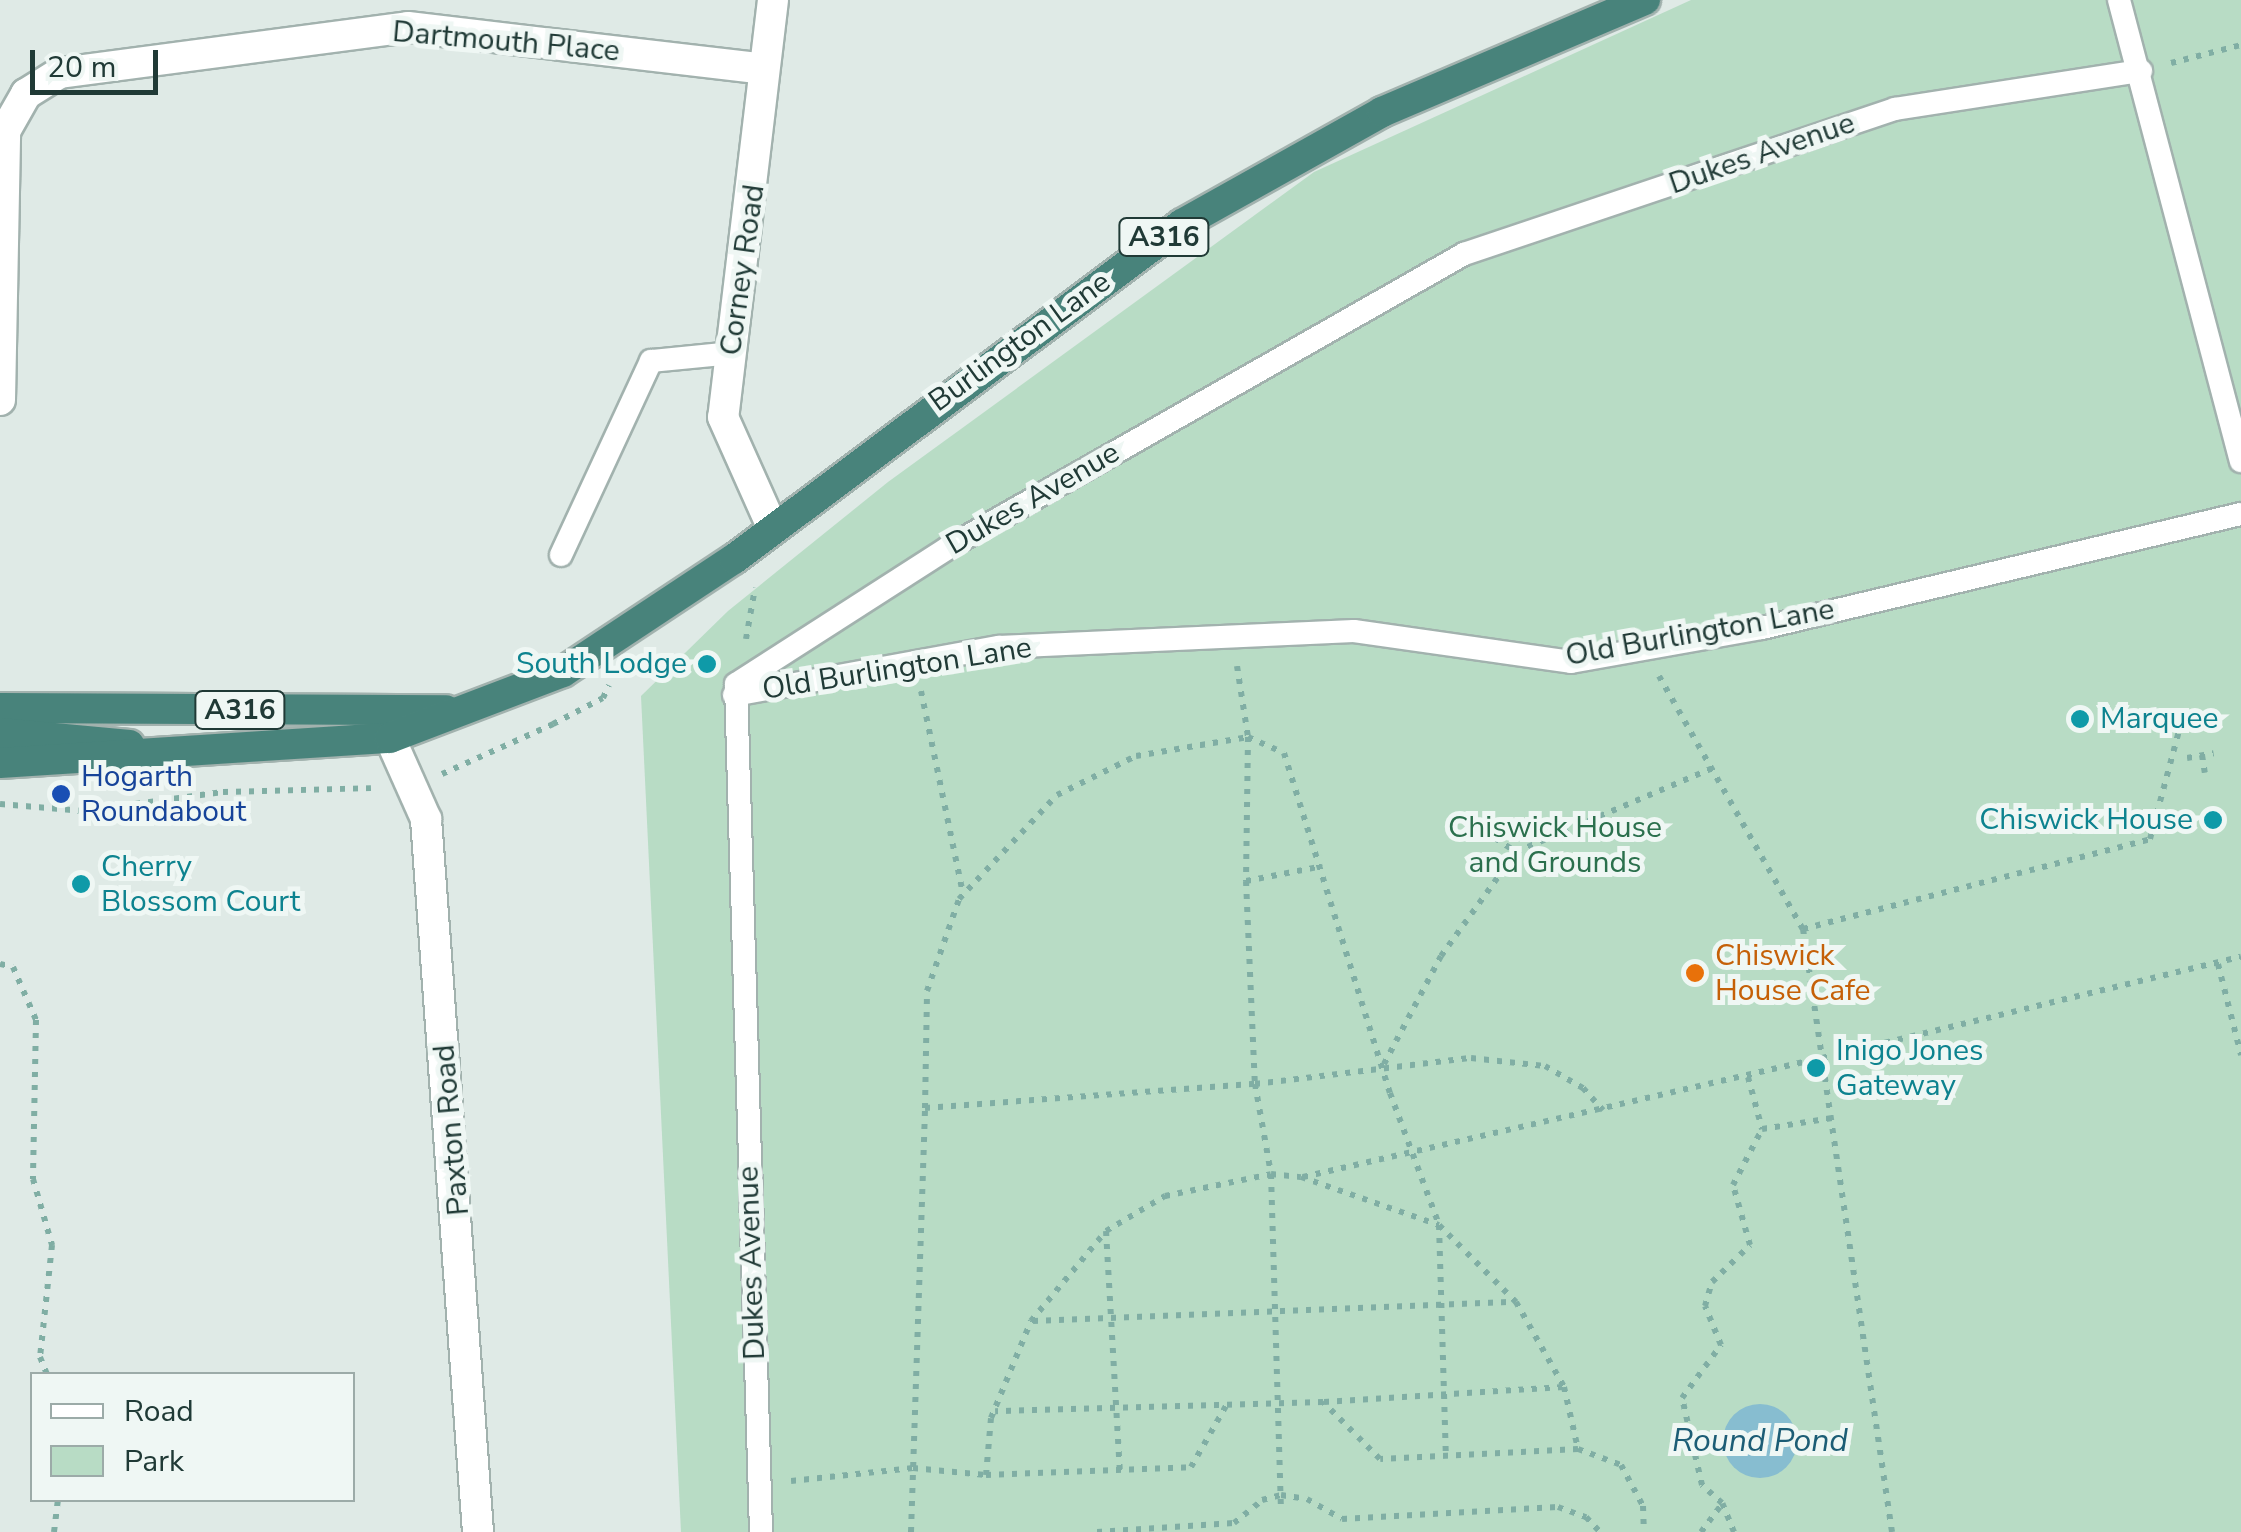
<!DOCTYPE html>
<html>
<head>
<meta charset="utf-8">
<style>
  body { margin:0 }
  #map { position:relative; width:2241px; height:1532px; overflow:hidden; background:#dfeae6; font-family:"Nunito Sans",sans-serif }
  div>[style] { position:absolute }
  .green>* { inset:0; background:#b8dcc5 }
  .water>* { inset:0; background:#87bdd0 }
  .round { border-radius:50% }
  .path>* { height:6px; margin-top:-3px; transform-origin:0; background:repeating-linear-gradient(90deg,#80aea4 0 5px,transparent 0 13px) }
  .roads { filter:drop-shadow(2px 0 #a2b2ae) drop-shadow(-2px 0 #a2b2ae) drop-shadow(0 2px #a2b2ae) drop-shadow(0 -2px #a2b2ae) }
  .service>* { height:22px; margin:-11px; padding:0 11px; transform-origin:11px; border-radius:11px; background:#fff }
  .minor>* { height:30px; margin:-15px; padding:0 15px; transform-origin:15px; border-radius:15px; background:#fff }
  .trunk>* { height:30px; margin:-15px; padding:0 15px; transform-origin:15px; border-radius:15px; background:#48837b }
  .dots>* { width:28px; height:28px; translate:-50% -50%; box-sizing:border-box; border:5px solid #eff7f4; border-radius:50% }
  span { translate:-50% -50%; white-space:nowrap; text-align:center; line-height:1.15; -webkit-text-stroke:10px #eff7f4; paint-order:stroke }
  .shield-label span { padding:2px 8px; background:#eff7f4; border:2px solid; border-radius:8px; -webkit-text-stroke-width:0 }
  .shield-label { font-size:28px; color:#203a36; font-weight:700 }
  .street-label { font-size:30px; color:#203a36 }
  .culture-label { font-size:30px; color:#0d838f }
  .right { translate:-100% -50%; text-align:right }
  .left { translate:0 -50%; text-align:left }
  .transit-label { font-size:30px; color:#164399 }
  .park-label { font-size:30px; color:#2b704d }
  .food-label { font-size:30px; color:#c56008 }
  .water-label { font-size:32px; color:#1c5d75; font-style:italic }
  .legend { position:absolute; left:30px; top:1372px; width:325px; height:130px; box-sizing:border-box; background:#eff7f4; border:2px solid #9caba8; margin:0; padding:12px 18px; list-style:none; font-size:30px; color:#203a36 }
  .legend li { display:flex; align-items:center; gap:20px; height:50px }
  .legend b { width:50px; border:2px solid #9caba8 }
  .scale { position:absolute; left:30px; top:50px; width:128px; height:45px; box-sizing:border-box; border:5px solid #203a36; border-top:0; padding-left:12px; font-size:30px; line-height:35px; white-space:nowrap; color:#203a36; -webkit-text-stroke:8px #eff7f4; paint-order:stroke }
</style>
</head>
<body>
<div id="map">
  <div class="green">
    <i style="clip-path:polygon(1691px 0,2241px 0,2241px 1532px,681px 1532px,641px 696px,728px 611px,888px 482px,1314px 172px)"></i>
  </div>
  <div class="water">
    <i class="round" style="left:1723px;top:1404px;width:74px;height:74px"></i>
  </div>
  <div class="path">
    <i style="left:2171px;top:63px;width:72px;rotate:-14.4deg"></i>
    <i style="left:746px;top:639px;width:52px;rotate:-80deg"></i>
    <i style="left:1237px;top:666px;width:72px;rotate:81.2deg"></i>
    <i style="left:1248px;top:737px;width:144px;rotate:90.8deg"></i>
    <i style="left:1246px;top:881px;width:203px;rotate:87.5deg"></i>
    <i style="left:1255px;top:1084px;width:91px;rotate:79.9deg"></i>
    <i style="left:1271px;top:1174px;width:333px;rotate:88.3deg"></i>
    <i style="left:1659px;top:676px;width:291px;rotate:60.4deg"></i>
    <i style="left:1803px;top:929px;width:130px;rotate:81.6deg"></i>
    <i style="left:921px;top:691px;width:207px;rotate:78.3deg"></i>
    <i style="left:2202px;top:755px;width:18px;rotate:81deg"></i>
    <i style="left:2187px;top:758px;width:27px;rotate:-10deg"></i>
    <i style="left:442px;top:774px;width:122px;rotate:-24.2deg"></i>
    <i style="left:553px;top:724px;width:56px;rotate:-27.5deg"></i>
    <i style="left:603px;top:698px;width:14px;rotate:-65deg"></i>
    <i style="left:0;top:804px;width:84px;rotate:4.8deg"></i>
    <i style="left:84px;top:811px;width:140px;rotate:-7.8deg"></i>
    <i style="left:223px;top:792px;width:148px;rotate:-1.5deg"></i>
    <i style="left:1484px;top:831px;width:38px;rotate:33deg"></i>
    <i style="left:1246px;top:881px;width:78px;rotate:-11deg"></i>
    <i style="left:1803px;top:929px;width:358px;rotate:-14.5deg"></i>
    <i style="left:2150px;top:839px;width:127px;rotate:-75deg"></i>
    <i style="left:0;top:964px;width:13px;rotate:13deg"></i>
    <i style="left:13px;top:967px;width:58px;rotate:66.5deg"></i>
    <i style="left:36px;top:1020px;width:159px;rotate:91.1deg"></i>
    <i style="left:33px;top:1179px;width:69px;rotate:73.9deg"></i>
    <i style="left:52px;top:1245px;width:113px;rotate:96.1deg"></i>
    <i style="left:40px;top:1357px;width:18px;rotate:68deg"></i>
    <i style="left:2218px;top:964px;width:94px;rotate:75.8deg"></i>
    <i style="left:1384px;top:1064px;width:122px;rotate:-62.2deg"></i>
    <i style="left:1441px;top:956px;width:128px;rotate:-54.2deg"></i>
    <i style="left:1516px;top:852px;width:212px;rotate:-23.1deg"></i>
    <i style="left:1748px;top:1077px;width:54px;rotate:74.9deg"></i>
    <i style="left:925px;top:1108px;width:117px;rotate:-89deg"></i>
    <i style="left:927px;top:991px;width:97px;rotate:-70.8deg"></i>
    <i style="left:959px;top:899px;width:143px;rotate:-46.7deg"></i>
    <i style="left:1057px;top:795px;width:88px;rotate:-26.3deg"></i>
    <i style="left:1136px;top:756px;width:114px;rotate:-9.6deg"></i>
    <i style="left:1248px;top:737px;width:39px;rotate:24deg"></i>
    <i style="left:1284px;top:753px;width:356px;rotate:72.7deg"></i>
    <i style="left:1390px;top:1093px;width:141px;rotate:69.6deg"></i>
    <i style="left:1439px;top:1225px;width:230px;rotate:88.3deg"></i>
    <i style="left:1303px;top:1177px;width:518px;rotate:-12.94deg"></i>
    <i style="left:1106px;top:1231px;width:241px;rotate:86.7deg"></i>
    <i style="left:1033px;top:1321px;width:482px;rotate:-2.3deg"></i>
    <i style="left:1324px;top:1402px;width:240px;rotate:-3.6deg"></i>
    <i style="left:1578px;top:1449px;width:46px;rotate:20.4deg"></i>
    <i style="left:1621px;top:1465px;width:47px;rotate:61.8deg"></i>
    <i style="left:1643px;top:1506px;width:26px;rotate:88deg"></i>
    <i style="left:986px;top:1475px;width:57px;rotate:-85deg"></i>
    <i style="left:991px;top:1418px;width:105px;rotate:-67.6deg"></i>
    <i style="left:1031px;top:1321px;width:117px;rotate:-50.2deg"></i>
    <i style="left:1106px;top:1231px;width:69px;rotate:-30.7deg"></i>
    <i style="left:1165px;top:1196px;width:108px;rotate:-11.7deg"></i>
    <i style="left:1271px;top:1174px;width:30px;rotate:6deg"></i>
    <i style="left:1301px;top:1177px;width:146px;rotate:19.2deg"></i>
    <i style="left:1439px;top:1225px;width:109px;rotate:45deg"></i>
    <i style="left:1516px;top:1302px;width:98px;rotate:60.5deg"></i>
    <i style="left:1564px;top:1387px;width:64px;rotate:77.3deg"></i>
    <i style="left:1578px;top:1449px;width:198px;rotate:177.1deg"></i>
    <i style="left:1380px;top:1459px;width:81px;rotate:-135deg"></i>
    <i style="left:1323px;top:1402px;width:328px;rotate:178.4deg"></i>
    <i style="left:791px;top:1481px;width:123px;rotate:-6.1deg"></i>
    <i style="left:913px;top:1468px;width:73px;rotate:5.5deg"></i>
    <i style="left:986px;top:1475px;width:205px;rotate:-2.2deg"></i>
    <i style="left:1191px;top:1467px;width:70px;rotate:-60.2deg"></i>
    <i style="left:54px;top:1532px;width:32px;rotate:-83deg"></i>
    <i style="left:911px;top:1532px;width:424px;rotate:-88.1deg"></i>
    <i style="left:925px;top:1108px;width:331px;rotate:-4.2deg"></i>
    <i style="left:1255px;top:1084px;width:218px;rotate:-6.9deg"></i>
    <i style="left:1471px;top:1058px;width:74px;rotate:6.2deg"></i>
    <i style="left:1545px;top:1066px;width:44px;rotate:30.1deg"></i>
    <i style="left:1583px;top:1088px;width:30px;rotate:48deg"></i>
    <i style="left:1097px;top:1532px;width:137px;rotate:-3.8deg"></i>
    <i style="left:1234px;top:1523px;width:36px;rotate:-39deg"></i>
    <i style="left:1262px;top:1500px;width:20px;rotate:-15deg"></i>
    <i style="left:1281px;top:1495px;width:26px;rotate:9deg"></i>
    <i style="left:1307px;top:1499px;width:40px;rotate:29.7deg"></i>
    <i style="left:1342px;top:1519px;width:216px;rotate:-3.2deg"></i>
    <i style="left:1558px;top:1507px;width:30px;rotate:20deg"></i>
    <i style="left:1586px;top:1517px;width:21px;rotate:47deg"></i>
    <i style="left:1701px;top:1532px;width:35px;rotate:-53deg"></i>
    <i style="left:1734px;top:1532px;width:31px;rotate:-112deg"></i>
    <i style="left:1722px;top:1503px;width:27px;rotate:-138deg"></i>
    <i style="left:1702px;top:1485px;width:89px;rotate:-102.9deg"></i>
    <i style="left:1682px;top:1398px;width:66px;rotate:-53.7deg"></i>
    <i style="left:1721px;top:1345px;width:42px;rotate:-112.3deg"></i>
    <i style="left:1705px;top:1306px;width:25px;rotate:-74deg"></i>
    <i style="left:1712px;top:1282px;width:53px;rotate:-44.2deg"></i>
    <i style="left:1750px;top:1245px;width:62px;rotate:-105.8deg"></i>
    <i style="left:1733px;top:1185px;width:63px;rotate:-62.6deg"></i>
    <i style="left:1762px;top:1129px;width:71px;rotate:-8.9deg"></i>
    <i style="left:1892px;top:1532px;width:479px;rotate:-98.4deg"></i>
    <i style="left:1822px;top:1058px;width:431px;rotate:-13.6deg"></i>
  </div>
  <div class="roads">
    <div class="service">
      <i style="left:2119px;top:0;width:477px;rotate:75.2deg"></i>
      <i style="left:561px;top:555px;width:214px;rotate:-65.1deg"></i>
      <i style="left:651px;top:361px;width:81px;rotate:-5.6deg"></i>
      <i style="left:734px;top:695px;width:269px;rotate:-10.3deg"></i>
      <i style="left:999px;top:647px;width:355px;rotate:-2.6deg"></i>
      <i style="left:1354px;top:631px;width:219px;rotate:8.1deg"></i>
      <i style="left:1571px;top:662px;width:194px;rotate:-10.1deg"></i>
      <i style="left:1762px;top:628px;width:492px;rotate:-13.4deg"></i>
      <i style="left:761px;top:1532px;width:848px;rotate:-91.69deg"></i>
      <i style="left:736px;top:684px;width:253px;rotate:-32.7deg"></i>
      <i style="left:949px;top:547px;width:593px;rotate:-29.64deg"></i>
      <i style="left:1464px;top:254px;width:455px;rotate:-18.6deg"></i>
      <i style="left:1895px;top:109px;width:249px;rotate:-8.8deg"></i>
    </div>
    <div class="minor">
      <i style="left:773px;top:0;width:420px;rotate:96.8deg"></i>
      <i style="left:723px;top:417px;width:123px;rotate:65.9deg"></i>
      <i style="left:0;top:400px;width:269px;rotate:-88.9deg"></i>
      <i style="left:5px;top:131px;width:43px;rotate:-60.4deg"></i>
      <i style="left:26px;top:94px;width:40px;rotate:-32deg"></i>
      <i style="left:60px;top:73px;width:351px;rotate:-7.5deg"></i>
      <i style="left:408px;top:27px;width:358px;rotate:6.7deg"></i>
      <i style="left:390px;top:738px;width:89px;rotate:66deg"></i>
      <i style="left:426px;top:819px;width:715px;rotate:85.83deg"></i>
    </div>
    <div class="trunk">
      <i style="left:0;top:708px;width:446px;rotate:0.3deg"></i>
      <i style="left:0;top:733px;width:130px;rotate:5.3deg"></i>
      <i style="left:0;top:763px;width:391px;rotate:-3.7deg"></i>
      <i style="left:390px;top:738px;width:185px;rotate:-20.9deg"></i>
      <i style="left:563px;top:672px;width:205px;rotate:-33.5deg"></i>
      <i style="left:734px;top:559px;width:559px;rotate:-36.79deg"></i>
      <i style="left:1182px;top:224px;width:229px;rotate:-29.2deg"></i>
      <i style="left:1382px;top:112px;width:286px;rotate:-23.1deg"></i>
    </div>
  </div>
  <div class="dots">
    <i style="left:707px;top:664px;background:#0f9aa8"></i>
    <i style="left:2080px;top:719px;background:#0f9aa8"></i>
    <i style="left:61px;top:794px;background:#1a4fb4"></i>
    <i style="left:2213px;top:820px;background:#0f9aa8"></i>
    <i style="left:81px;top:884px;background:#0f9aa8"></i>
    <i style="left:1695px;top:973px;background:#e8710a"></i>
    <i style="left:1816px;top:1068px;background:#0f9aa8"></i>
  </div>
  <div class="shield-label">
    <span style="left:1164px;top:237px">A316</span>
    <span style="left:240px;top:710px">A316</span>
  </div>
  <div class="street-label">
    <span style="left:506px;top:42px;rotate:5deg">Dartmouth Place</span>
    <span style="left:1762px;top:154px;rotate:-19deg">Dukes Avenue</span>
    <span style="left:743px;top:270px;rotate:-82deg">Corney Road</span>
    <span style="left:1020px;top:342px;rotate:-36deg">Burlington Lane</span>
    <span style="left:1033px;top:499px;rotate:-30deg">Dukes Avenue</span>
    <span style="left:1700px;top:633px;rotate:-10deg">Old Burlington Lane</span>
    <span style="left:897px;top:669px;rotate:-9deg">Old Burlington Lane</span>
    <span style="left:452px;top:1130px;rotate:-95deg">Paxton Road</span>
    <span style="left:752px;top:1263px;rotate:-92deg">Dukes Avenue</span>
  </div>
  <div class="culture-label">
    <span class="right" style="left:687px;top:664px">South Lodge</span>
    <span class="left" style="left:2100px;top:719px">Marquee</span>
    <span class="right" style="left:2193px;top:820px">Chiswick House</span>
    <span class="left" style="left:101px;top:884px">Cherry<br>Blossom Court</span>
    <span class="left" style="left:1836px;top:1068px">Inigo Jones<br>Gateway</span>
  </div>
  <div class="transit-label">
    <span class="left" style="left:81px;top:794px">Hogarth<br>Roundabout</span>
  </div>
  <div class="park-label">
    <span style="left:1555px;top:845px">Chiswick House<br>and Grounds</span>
  </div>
  <div class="food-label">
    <span class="left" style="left:1715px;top:973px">Chiswick<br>House Cafe</span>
  </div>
  <div class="water-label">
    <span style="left:1760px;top:1441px">Round Pond</span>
  </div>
  <ul class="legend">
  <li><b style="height:12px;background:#fff"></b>Road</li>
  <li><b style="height:28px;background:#b8dcc5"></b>Park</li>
  </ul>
  <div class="scale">20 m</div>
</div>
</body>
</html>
